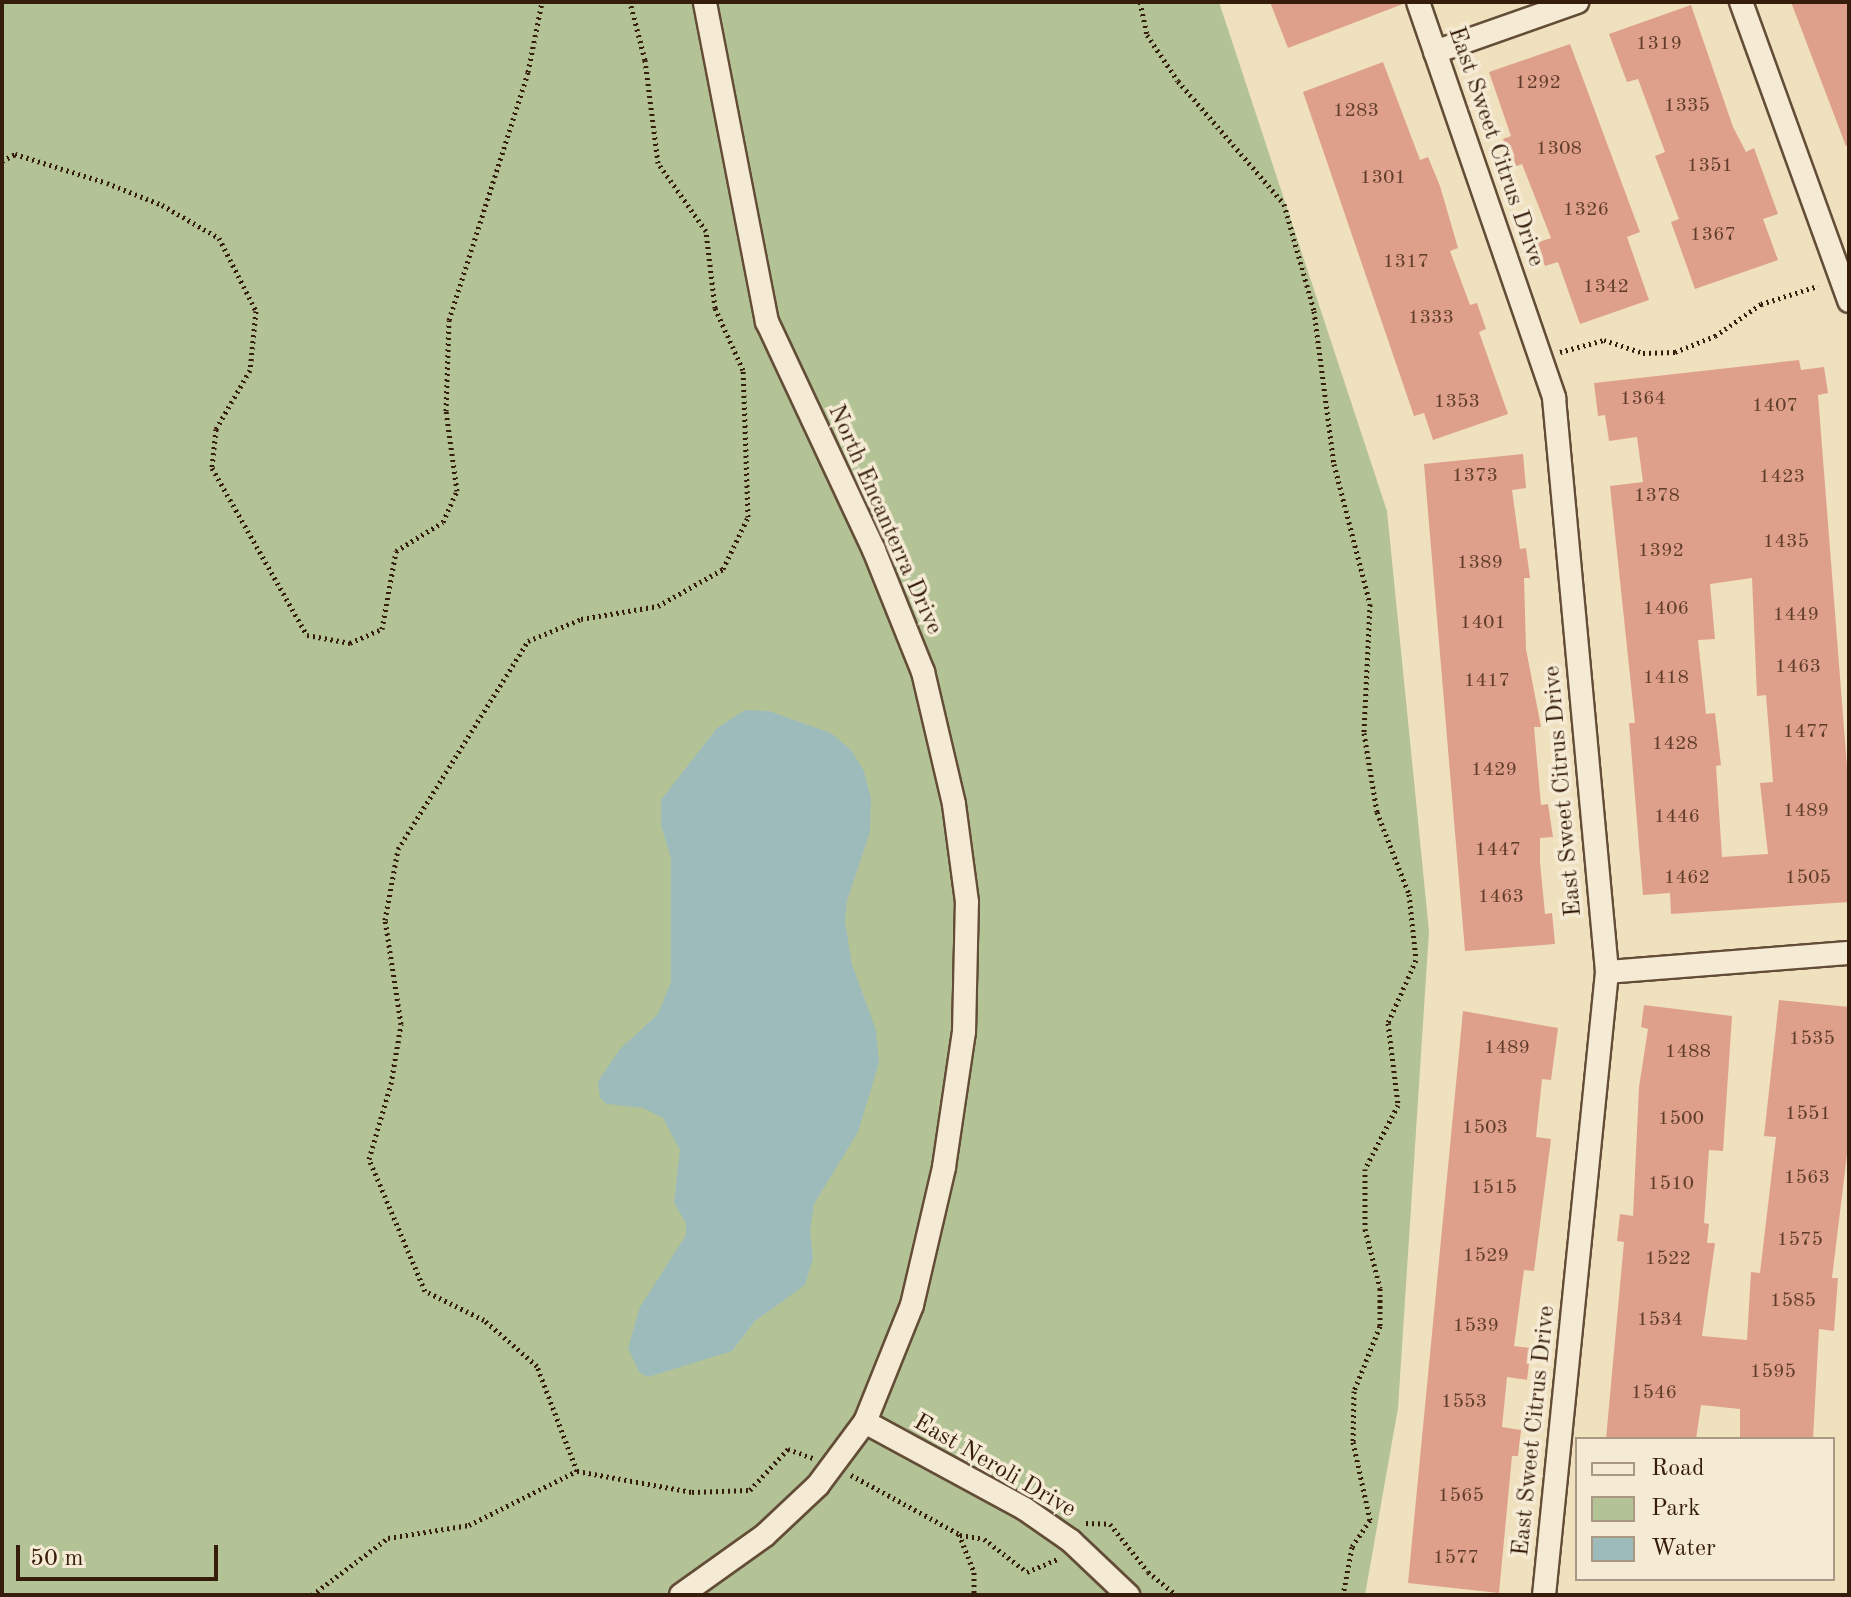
<!DOCTYPE html>
<html>
<head>
<meta charset="utf-8">
<style>
  body { margin:0 }
  #map { position:relative; width:1851px; height:1597px; overflow:hidden; background:#efe0be; font-family:"Old Standard TT",serif }
  div>[style] { position:absolute }
  .green>* { inset:0; background:#b3c396 }
  .water>* { inset:0; background:#9ebbbb }
  .building>* { inset:0; background:#dfa08b }
  .path>* { height:5px; margin-top:-2.5px; transform-origin:0; background:repeating-linear-gradient(90deg,#361c0a 0 2px,transparent 0 6px) }
  .roads { filter:drop-shadow(2px 0 #644d37) drop-shadow(-2px 0 #644d37) drop-shadow(0 2px #644d37) drop-shadow(0 -2px #644d37) }
  .street>* { height:22px; margin:-11px; padding:0 11px; transform-origin:11px; border-radius:11px; background:#f5ebd5 }
  span { translate:-50% -50%; white-space:nowrap; text-align:center; line-height:1.15; -webkit-text-stroke:7px #f5ebd5; paint-order:stroke }
  .number-label { font-size:20px; color:#603d2a }
  .number-label span { -webkit-text-stroke-width:0 }
  .street-label { font-size:24px; color:#361c0a }
  .frame { position:absolute; inset:0; border:4px solid #361c0a; pointer-events:none }
  .legend { position:absolute; left:1575px; top:1437px; width:260px; height:144px; box-sizing:border-box; background:#f5ebd5; border:2px solid #a99884; margin:0; padding:10px 14px; list-style:none; font-size:24px; color:#361c0a }
  .legend li { display:flex; align-items:center; gap:16px; height:40px }
  .legend b { width:40px; border:2px solid #a99884 }
  .scale { position:absolute; left:16px; top:1545px; width:202px; height:36px; box-sizing:border-box; border:4px solid #361c0a; border-top:0; padding-left:10px; font-size:24px; line-height:28px; white-space:nowrap; color:#361c0a; -webkit-text-stroke:6px #f5ebd5; paint-order:stroke }
</style>
</head>
<body>
<div id="map">
  <div class="green">
    <i style="clip-path:polygon(2px 2px,1219px 2px,1387px 511px,1429px 931px,1398px 1408px,1365px 1595px,2px 1595px)"></i>
  </div>
  <div class="water">
    <i style="clip-path:polygon(745px 710px,769px 711px,831px 733px,851px 750px,864px 771px,871px 799px,870px 832px,847px 901px,845px 922px,852px 964px,876px 1030px,879px 1063px,858px 1132px,814px 1204px,810px 1231px,813px 1259px,805px 1285px,755px 1321px,732px 1351px,648px 1377px,639px 1372px,628px 1348px,640px 1307px,686px 1235px,686px 1223px,674px 1203px,680px 1150px,663px 1118px,643px 1108px,607px 1104px,600px 1098px,598px 1081px,621px 1048px,658px 1014px,671px 982px,671px 859px,661px 825px,661px 800px,717px 728px)"></i>
  </div>
  <div class="building">
    <i style="clip-path:polygon(1270px 2px,1403px 2px,1403px 4px,1288px 48px)"></i>
    <i style="clip-path:polygon(1791px 2px,1849px 2px,1849px 145px,1846px 146px)"></i>
    <i style="clip-path:polygon(1691px 5px,1733px 127px,1746px 152px,1754px 148px,1778px 214px,1763px 219px,1778px 260px,1695px 289px,1671px 222px,1679px 219px,1655px 156px,1665px 152px,1638px 79px,1627px 82px,1609px 34px)"></i>
    <i style="clip-path:polygon(1570px 44px,1640px 232px,1627px 237px,1649px 300px,1580px 324px,1558px 262px,1545px 266px,1536px 243px,1551px 238px,1522px 164px,1514px 167px,1503px 139px,1511px 136px,1489px 72px)"></i>
    <i style="clip-path:polygon(1383px 62px,1420px 160px,1428px 157px,1440px 186px,1458px 248px,1450px 251px,1470px 305px,1477px 303px,1486px 329px,1479px 332px,1508px 414px,1433px 440px,1424px 413px,1414px 416px,1303px 92px)"></i>
    <i style="clip-path:polygon(evenodd,1799px 360px,1801px 370px,1824px 367px,1828px 393px,1818px 395px,1849px 792px,1849px 902px,1671px 914px,1670px 893px,1643px 895px,1629px 723px,1635px 723px,1610px 486px,1643px 482px,1637px 437px,1609px 441px,1605px 415px,1598px 416px,1594px 383px,1799px 360px,1752px 578px,1757px 696px,1766px 695px,1773px 782px,1760px 783px,1768px 854px,1722px 857px,1716px 766px,1721px 765px,1715px 713px,1706px 714px,1698px 640px,1715px 639px,1710px 584px,1752px 578px)"></i>
    <i style="clip-path:polygon(1523px 454px,1526px 488px,1512px 490px,1520px 549px,1526px 548px,1530px 578px,1524px 578px,1526px 649px,1541px 727px,1534px 727px,1541px 805px,1548px 804px,1553px 837px,1540px 838px,1540px 862px,1545px 914px,1552px 913px,1555px 944px,1465px 951px,1424px 464px)"></i>
    <i style="clip-path:polygon(1779px 1000px,1849px 1007px,1849px 1138px,1832px 1278px,1838px 1278px,1834px 1331px,1819px 1329px,1813px 1439px,1740px 1439px,1740px 1409px,1701px 1405px,1696px 1439px,1606px 1439px,1624px 1242px,1617px 1241px,1620px 1214px,1633px 1216px,1639px 1087px,1648px 1029px,1641px 1027px,1644px 1005px,1732px 1016px,1723px 1151px,1709px 1150px,1704px 1223px,1709px 1224px,1707px 1243px,1715px 1243px,1702px 1336px,1747px 1340px,1751px 1272px,1760px 1273px,1776px 1137px,1764px 1136px)"></i>
    <i style="clip-path:polygon(1463px 1011px,1558px 1028px,1551px 1080px,1542px 1079px,1536px 1137px,1551px 1139px,1534px 1271px,1524px 1270px,1514px 1346px,1531px 1348px,1527px 1380px,1507px 1377px,1502px 1427px,1521px 1430px,1518px 1456px,1512px 1456px,1499px 1593px,1408px 1583px)"></i>
  </div>
  <div class="path">
    <i style="left:1140px;top:2px;width:34px;rotate:78deg"></i>
    <i style="left:1147px;top:35px;width:55px;rotate:56deg"></i>
    <i style="left:1178px;top:81px;width:162px;rotate:49.2deg"></i>
    <i style="left:1284px;top:204px;width:111px;rotate:74.3deg"></i>
    <i style="left:1314px;top:311px;width:154px;rotate:82.6deg"></i>
    <i style="left:1334px;top:464px;width:145px;rotate:75.6deg"></i>
    <i style="left:1370px;top:604px;width:129px;rotate:92.7deg"></i>
    <i style="left:1364px;top:733px;width:80px;rotate:80.7deg"></i>
    <i style="left:1377px;top:812px;width:88px;rotate:68.7deg"></i>
    <i style="left:1409px;top:894px;width:66px;rotate:83.9deg"></i>
    <i style="left:1416px;top:960px;width:69px;rotate:114deg"></i>
    <i style="left:1388px;top:1023px;width:83px;rotate:83deg"></i>
    <i style="left:1398px;top:1105px;width:72px;rotate:117.3deg"></i>
    <i style="left:1365px;top:1169px;width:60px;rotate:90deg"></i>
    <i style="left:1365px;top:1229px;width:61px;rotate:75.7deg"></i>
    <i style="left:1380px;top:1288px;width:38px;rotate:90deg"></i>
    <i style="left:1380px;top:1326px;width:70px;rotate:111.8deg"></i>
    <i style="left:1354px;top:1391px;width:51px;rotate:91.1deg"></i>
    <i style="left:1353px;top:1442px;width:80px;rotate:77.7deg"></i>
    <i style="left:1370px;top:1520px;width:32px;rotate:124deg"></i>
    <i style="left:1352px;top:1547px;width:49px;rotate:100.6deg"></i>
    <i style="left:2px;top:161px;width:15px;rotate:-28deg"></i>
    <i style="left:15px;top:154px;width:96px;rotate:17.5deg"></i>
    <i style="left:107px;top:183px;width:59px;rotate:21.8deg"></i>
    <i style="left:162px;top:205px;width:66px;rotate:30.1deg"></i>
    <i style="left:219px;top:238px;width:82px;rotate:63.1deg"></i>
    <i style="left:256px;top:311px;width:59px;rotate:95.8deg"></i>
    <i style="left:250px;top:370px;width:68px;rotate:120deg"></i>
    <i style="left:216px;top:429px;width:39px;rotate:96deg"></i>
    <i style="left:212px;top:468px;width:192px;rotate:60.4deg"></i>
    <i style="left:307px;top:635px;width:44px;rotate:10.5deg"></i>
    <i style="left:350px;top:643px;width:35px;rotate:-24deg"></i>
    <i style="left:382px;top:629px;width:79px;rotate:-79.8deg"></i>
    <i style="left:396px;top:551px;width:55px;rotate:-31.7deg"></i>
    <i style="left:443px;top:522px;width:34px;rotate:-66deg"></i>
    <i style="left:457px;top:491px;width:81px;rotate:-97.8deg"></i>
    <i style="left:446px;top:411px;width:91px;rotate:-88.1deg"></i>
    <i style="left:449px;top:320px;width:260px;rotate:-72.3deg"></i>
    <i style="left:528px;top:72px;width:71px;rotate:-78.7deg"></i>
    <i style="left:1560px;top:352px;width:46px;rotate:-15.3deg"></i>
    <i style="left:1604px;top:340px;width:41px;rotate:18.4deg"></i>
    <i style="left:1643px;top:353px;width:32px;rotate:-2deg"></i>
    <i style="left:1675px;top:352px;width:43px;rotate:-21.8deg"></i>
    <i style="left:1715px;top:336px;width:56px;rotate:-34.8deg"></i>
    <i style="left:1761px;top:304px;width:60px;rotate:-17.5deg"></i>
    <i style="left:577px;top:1471px;width:112px;rotate:-110.9deg"></i>
    <i style="left:537px;top:1366px;width:70px;rotate:-139deg"></i>
    <i style="left:484px;top:1320px;width:66px;rotate:-153.8deg"></i>
    <i style="left:425px;top:1291px;width:143px;rotate:-113deg"></i>
    <i style="left:369px;top:1159px;width:78px;rotate:-73.7deg"></i>
    <i style="left:391px;top:1084px;width:61px;rotate:-80.5deg"></i>
    <i style="left:401px;top:1024px;width:105px;rotate:-98.7deg"></i>
    <i style="left:385px;top:920px;width:72px;rotate:-79.6deg"></i>
    <i style="left:398px;top:849px;width:245px;rotate:-58deg"></i>
    <i style="left:528px;top:641px;width:57px;rotate:-22.5deg"></i>
    <i style="left:581px;top:619px;width:78px;rotate:-9.6deg"></i>
    <i style="left:658px;top:606px;width:75px;rotate:-29.6deg"></i>
    <i style="left:723px;top:569px;width:58px;rotate:-64.3deg"></i>
    <i style="left:748px;top:517px;width:147px;rotate:-91.9deg"></i>
    <i style="left:743px;top:370px;width:68px;rotate:-114.3deg"></i>
    <i style="left:715px;top:308px;width:78px;rotate:-96.7deg"></i>
    <i style="left:706px;top:231px;width:83px;rotate:-125.2deg"></i>
    <i style="left:658px;top:163px;width:104px;rotate:-97.2deg"></i>
    <i style="left:645px;top:60px;width:60px;rotate:-104.5deg"></i>
    <i style="left:851px;top:1475px;width:123px;rotate:28.6deg"></i>
    <i style="left:959px;top:1534px;width:41px;rotate:68.5deg"></i>
    <i style="left:974px;top:1572px;width:23px;rotate:90deg"></i>
    <i style="left:1086px;top:1523px;width:24px;rotate:2deg"></i>
    <i style="left:1110px;top:1524px;width:61px;rotate:51.6deg"></i>
    <i style="left:1148px;top:1572px;width:36px;rotate:39deg"></i>
    <i style="left:960px;top:1535px;width:24px;rotate:9deg"></i>
    <i style="left:984px;top:1539px;width:54px;rotate:37.5deg"></i>
    <i style="left:1027px;top:1572px;width:34px;rotate:-23deg"></i>
    <i style="left:312px;top:1595px;width:95px;rotate:-36.9deg"></i>
    <i style="left:388px;top:1538px;width:82px;rotate:-9.1deg"></i>
    <i style="left:469px;top:1525px;width:121px;rotate:-26.6deg"></i>
    <i style="left:577px;top:1471px;width:117px;rotate:10.3deg"></i>
    <i style="left:692px;top:1492px;width:58px;rotate:-2deg"></i>
    <i style="left:750px;top:1490px;width:56px;rotate:-47.2deg"></i>
    <i style="left:788px;top:1449px;width:27px;rotate:20deg"></i>
  </div>
  <div class="roads">
    <div class="street">
      <i style="left:1418px;top:2px;width:419px;rotate:71deg"></i>
      <i style="left:1554px;top:398px;width:576px;rotate:84.72deg"></i>
      <i style="left:1607px;top:972px;width:626px;rotate:95.77deg"></i>
      <i style="left:1741px;top:2px;width:318px;rotate:70.1deg"></i>
      <i style="left:1435px;top:52px;width:151px;rotate:-19.4deg"></i>
      <i style="left:1607px;top:972px;width:243px;rotate:-4.5deg"></i>
      <i style="left:865px;top:1422px;width:182px;rotate:28.5deg"></i>
      <i style="left:1025px;top:1509px;width:56px;rotate:34.8deg"></i>
      <i style="left:1071px;top:1541px;width:79px;rotate:43.5deg"></i>
      <i style="left:681px;top:1595px;width:103px;rotate:-35.5deg"></i>
      <i style="left:765px;top:1535px;width:73px;rotate:-43.3deg"></i>
      <i style="left:818px;top:1485px;width:79px;rotate:-53.3deg"></i>
      <i style="left:865px;top:1422px;width:126px;rotate:-68.1deg"></i>
      <i style="left:912px;top:1305px;width:142px;rotate:-76.9deg"></i>
      <i style="left:944px;top:1167px;width:136px;rotate:-81.6deg"></i>
      <i style="left:964px;top:1032px;width:130px;rotate:-88.7deg"></i>
      <i style="left:967px;top:902px;width:99px;rotate:-97.6deg"></i>
      <i style="left:954px;top:804px;width:136px;rotate:-103.2deg"></i>
      <i style="left:923px;top:672px;width:131px;rotate:-111.9deg"></i>
      <i style="left:874px;top:550px;width:252px;rotate:-115.1deg"></i>
      <i style="left:767px;top:322px;width:326px;rotate:-101deg"></i>
    </div>
  </div>
  <div class="number-label">
    <span style="left:1659px;top:44px">1319</span>
    <span style="left:1538px;top:83px">1292</span>
    <span style="left:1687px;top:106px">1335</span>
    <span style="left:1356px;top:111px">1283</span>
    <span style="left:1559px;top:149px">1308</span>
    <span style="left:1710px;top:166px">1351</span>
    <span style="left:1383px;top:178px">1301</span>
    <span style="left:1586px;top:210px">1326</span>
    <span style="left:1713px;top:235px">1367</span>
    <span style="left:1406px;top:262px">1317</span>
    <span style="left:1606px;top:287px">1342</span>
    <span style="left:1431px;top:318px">1333</span>
    <span style="left:1643px;top:399px">1364</span>
    <span style="left:1457px;top:402px">1353</span>
    <span style="left:1775px;top:406px">1407</span>
    <span style="left:1475px;top:476px">1373</span>
    <span style="left:1782px;top:477px">1423</span>
    <span style="left:1657px;top:496px">1378</span>
    <span style="left:1786px;top:542px">1435</span>
    <span style="left:1661px;top:551px">1392</span>
    <span style="left:1480px;top:563px">1389</span>
    <span style="left:1666px;top:609px">1406</span>
    <span style="left:1796px;top:615px">1449</span>
    <span style="left:1483px;top:623px">1401</span>
    <span style="left:1798px;top:667px">1463</span>
    <span style="left:1666px;top:678px">1418</span>
    <span style="left:1487px;top:681px">1417</span>
    <span style="left:1806px;top:732px">1477</span>
    <span style="left:1675px;top:744px">1428</span>
    <span style="left:1494px;top:770px">1429</span>
    <span style="left:1806px;top:811px">1489</span>
    <span style="left:1677px;top:817px">1446</span>
    <span style="left:1498px;top:850px">1447</span>
    <span style="left:1687px;top:878px">1462</span>
    <span style="left:1808px;top:878px">1505</span>
    <span style="left:1501px;top:897px">1463</span>
    <span style="left:1812px;top:1039px">1535</span>
    <span style="left:1507px;top:1048px">1489</span>
    <span style="left:1688px;top:1052px">1488</span>
    <span style="left:1808px;top:1114px">1551</span>
    <span style="left:1681px;top:1119px">1500</span>
    <span style="left:1485px;top:1128px">1503</span>
    <span style="left:1807px;top:1178px">1563</span>
    <span style="left:1671px;top:1184px">1510</span>
    <span style="left:1494px;top:1188px">1515</span>
    <span style="left:1800px;top:1240px">1575</span>
    <span style="left:1486px;top:1256px">1529</span>
    <span style="left:1668px;top:1259px">1522</span>
    <span style="left:1793px;top:1301px">1585</span>
    <span style="left:1660px;top:1320px">1534</span>
    <span style="left:1476px;top:1326px">1539</span>
    <span style="left:1773px;top:1372px">1595</span>
    <span style="left:1654px;top:1393px">1546</span>
    <span style="left:1464px;top:1402px">1553</span>
    <span style="left:1461px;top:1496px">1565</span>
    <span style="left:1456px;top:1558px">1577</span>
  </div>
  <div class="street-label">
    <span style="left:1495px;top:147px;rotate:71deg">East Sweet Citrus Drive</span>
    <span style="left:884px;top:520px;rotate:66deg">North Encanterra Drive</span>
    <span style="left:1564px;top:791px;rotate:-95deg">East Sweet Citrus Drive</span>
    <span style="left:1535px;top:1431px;rotate:-84deg">East Sweet Citrus Drive</span>
    <span style="left:994px;top:1467px;rotate:30deg">East Neroli Drive</span>
  </div>
  <div class="frame"></div>
  <ul class="legend">
  <li><b style="height:10px;background:#f5ebd5"></b>Road</li>
  <li><b style="height:22px;background:#b3c396"></b>Park</li>
  <li><b style="height:22px;background:#9ebbbb"></b>Water</li>
  </ul>
  <div class="scale">50 m</div>
</div>
</body>
</html>
